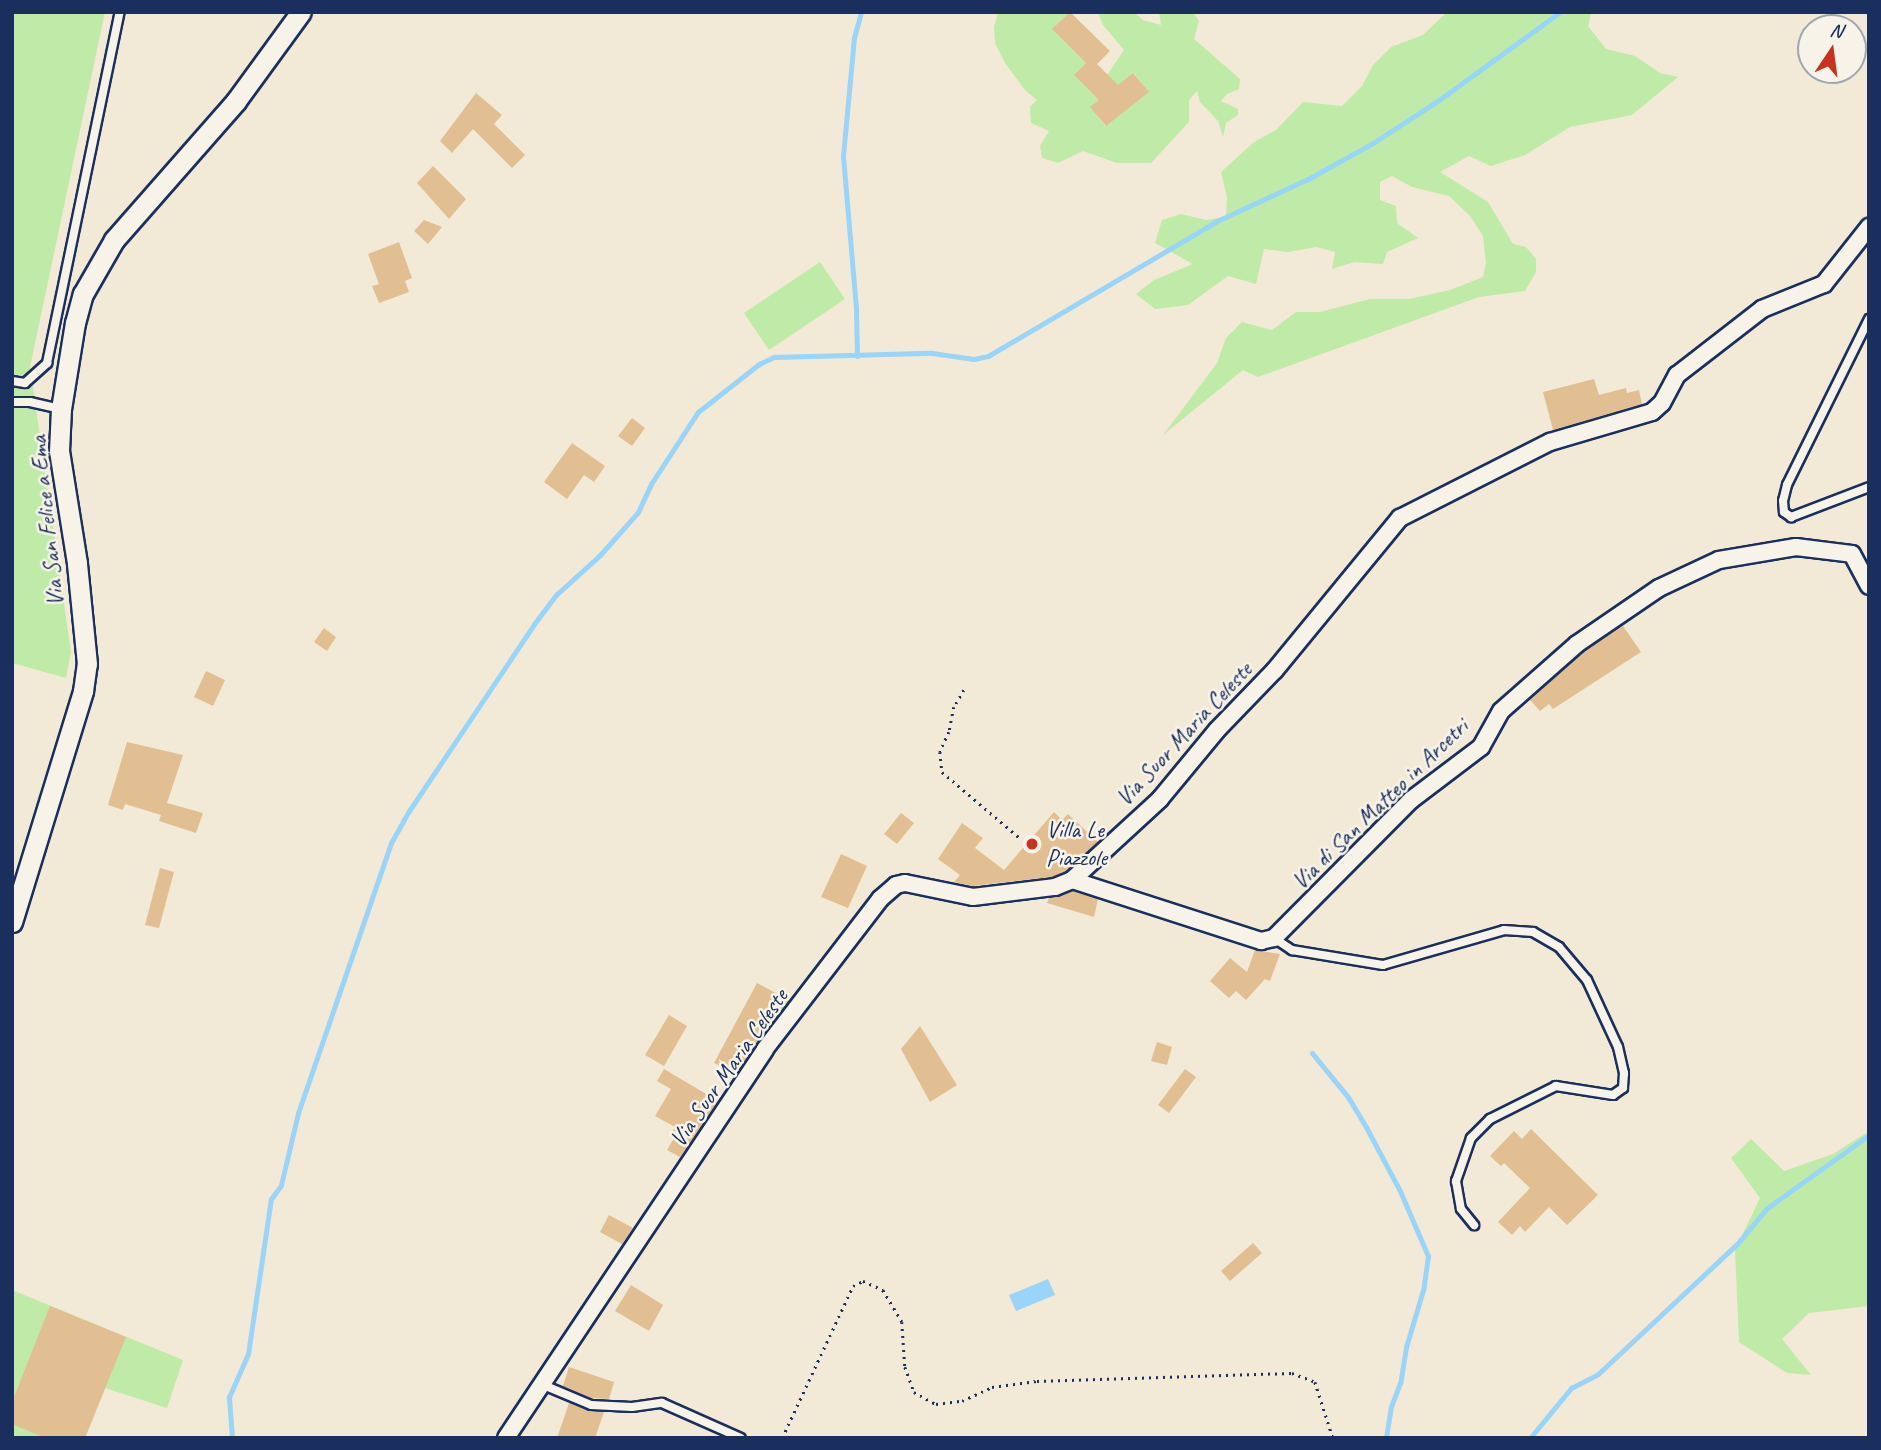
<!DOCTYPE html>
<html>
<head>
<meta charset="utf-8">
<style>
  body { margin:0 }
  #map { position:relative; width:1881px; height:1450px; overflow:hidden; background:#f3e9d7; font-family:Caveat,sans-serif }
  div>[style] { position:absolute }
  .green>* { inset:0; background:#c0eaa7 }
  .water>* { inset:0; background:#99d4f9 }
  .stream>* { height:5px; margin:-2.5px; padding:0 2.5px; transform-origin:2.5px; border-radius:2.5px; background:#99d4f9 }
  .building>* { inset:0; background:#e2bf93 }
  .path>* { height:2.5px; margin-top:-1.25px; transform-origin:0; background:repeating-linear-gradient(90deg,#1b2f5e 0 2px,transparent 0 7px) }
  .roads { filter:drop-shadow(2px 0 #1b2f5e) drop-shadow(-2px 0 #1b2f5e) drop-shadow(0 2px #1b2f5e) drop-shadow(0 -2px #1b2f5e) }
  .service>* { height:8px; margin:-4px; padding:0 4px; transform-origin:4px; border-radius:4px; background:#f7f3e8 }
  .minor>* { height:16px; margin:-8px; padding:0 8px; transform-origin:8px; border-radius:8px; background:#f7f3e8 }
  .tertiary>* { height:19px; margin:-9.5px; padding:0 9.5px; transform-origin:9.5px; border-radius:9.5px; background:#f7f3e8 }
  .dots>* { width:19px; height:19px; translate:-50% -50%; box-sizing:border-box; border:4px solid #f7f3e8; border-radius:50% }
  span { translate:-50% -50%; white-space:nowrap; text-align:center; line-height:1.15; -webkit-text-stroke:5px #f7f3e8; paint-order:stroke }
  .street-label { font-size:24px; color:#1b2f5e }
  .poi-label { font-size:24px; color:#1b2f5e }
  .left { translate:0 -50%; text-align:left }
  .frame { position:absolute; inset:0; border:14px solid #1b2f5e; pointer-events:none }
  .north { position:absolute; left:1797px; top:14px; width:70px; height:70px; box-sizing:border-box; background:#f7f3e8; border:2px solid #9fa5b1; border-radius:50%; rotate:13deg; font-size:19px; font-weight:700; line-height:28px; text-align:center; color:#1b2f5e }
  .north::after { content:''; display:block; margin:auto; width:24px; height:32px; background:#c8321e; clip-path:polygon(50% 0,100% 100%,50% 72%,0 100%) }
</style>
</head>
<body>
<div id="map">
  <div class="green">
    <i style="clip-path:polygon(12px 12px,105px 12px,30px 367px,71px 652px,66px 678px,12px 663px)"></i>
    <i style="clip-path:polygon(evenodd,1070px 12px,1053px 29px,1086px 63px,1090px 91px,1108px 74px,1124px 50px,1103px 25px,1098px 12px,1134px 12px,1143px 20px,1161px 25px,1159px 12px,1193px 12px,1199px 21px,1194px 39px,1240px 79px,1239px 89px,1227px 94px,1221px 101px,1238px 109px,1238px 115px,1226px 123px,1223px 137px,1218px 121px,1200px 102px,1197px 91px,1189px 100px,1189px 122px,1151px 163px,1117px 163px,1083px 151px,1058px 163px,1042px 158px,1040px 146px,1049px 131px,1031px 123px,1030px 107px,1037px 100px,1025px 90px,1005px 63px,995px 43px,994px 27px,998px 13px,1070px 12px,1134px 73px,1148px 92px,1105px 126px,1091px 107px,1134px 73px)"></i>
    <i style="clip-path:polygon(1447px 12px,1598px 12px,1591px 14px,1588px 26px,1606px 49px,1635px 56px,1660px 73px,1678px 77px,1632px 115px,1570px 127px,1525px 155px,1491px 166px,1469px 156px,1440px 172px,1488px 202px,1513px 244px,1526px 247px,1536px 259px,1536px 272px,1525px 291px,1479px 297px,1258px 377px,1243px 370px,1163px 435px,1217px 363px,1226px 338px,1242px 322px,1272px 330px,1296px 312px,1320px 312px,1370px 299px,1409px 299px,1450px 290px,1483px 277px,1486px 263px,1483px 236px,1470px 216px,1449px 196px,1412px 187px,1392px 176px,1380px 182px,1380px 200px,1396px 206px,1397px 223px,1418px 238px,1387px 252px,1383px 264px,1354px 262px,1332px 269px,1335px 252px,1316px 247px,1288px 252px,1264px 249px,1256px 284px,1228px 276px,1188px 305px,1155px 309px,1136px 294px,1154px 280px,1193px 264px,1155px 243px,1162px 220px,1181px 214px,1206px 220px,1226px 217px,1227px 197px,1221px 172px,1254px 142px,1276px 130px,1303px 102px,1342px 106px,1362px 86px,1373px 65px,1391px 47px,1423px 35px)"></i>
    <i style="clip-path:polygon(820px 262px,845px 299px,769px 350px,744px 313px)"></i>
    <i style="clip-path:polygon(1869px 1131px,1869px 1306px,1809px 1313px,1782px 1339px,1811px 1375px,1787px 1373px,1739px 1342px,1735px 1250px,1760px 1198px,1731px 1158px,1751px 1139px,1784px 1171px,1833px 1154px)"></i>
    <i style="clip-path:polygon(12px 1290px,183px 1360px,167px 1408px,105px 1388px,85px 1438px,19px 1438px,12px 1435px)"></i>
  </div>
  <div class="water">
    <i style="clip-path:polygon(1048px 1279px,1055px 1295px,1016px 1311px,1009px 1295px)"></i>
  </div>
  <div class="stream">
    <i style="left:857px;top:356px;width:48px;rotate:-91.2deg"></i>
    <i style="left:856px;top:308px;width:153px;rotate:-94.9deg"></i>
    <i style="left:843px;top:156px;width:119px;rotate:-84.7deg"></i>
    <i style="left:854px;top:38px;width:27px;rotate:-75deg"></i>
    <i style="left:1312px;top:1053px;width:57px;rotate:50.7deg"></i>
    <i style="left:1348px;top:1097px;width:35px;rotate:59deg"></i>
    <i style="left:1366px;top:1127px;width:72px;rotate:62deg"></i>
    <i style="left:1400px;top:1191px;width:71px;rotate:66.7deg"></i>
    <i style="left:1428px;top:1256px;width:34px;rotate:98deg"></i>
    <i style="left:1423px;top:1290px;width:59px;rotate:106.6deg"></i>
    <i style="left:1406px;top:1347px;width:36px;rotate:99deg"></i>
    <i style="left:1400px;top:1383px;width:25px;rotate:111deg"></i>
    <i style="left:1391px;top:1406px;width:32px;rotate:99deg"></i>
    <i style="left:232px;top:1438px;width:41px;rotate:-94.2deg"></i>
    <i style="left:229px;top:1397px;width:47px;rotate:-66.2deg"></i>
    <i style="left:248px;top:1354px;width:157px;rotate:-81.6deg"></i>
    <i style="left:271px;top:1199px;width:17px;rotate:-54deg"></i>
    <i style="left:281px;top:1185px;width:74px;rotate:-76.7deg"></i>
    <i style="left:298px;top:1113px;width:286px;rotate:-71deg"></i>
    <i style="left:391px;top:843px;width:37px;rotate:-61deg"></i>
    <i style="left:409px;top:811px;width:225px;rotate:-56.2deg"></i>
    <i style="left:534px;top:624px;width:38px;rotate:-53deg"></i>
    <i style="left:557px;top:594px;width:58px;rotate:-42.2deg"></i>
    <i style="left:600px;top:555px;width:57px;rotate:-48.5deg"></i>
    <i style="left:638px;top:512px;width:31px;rotate:-65deg"></i>
    <i style="left:651px;top:484px;width:86px;rotate:-56.9deg"></i>
    <i style="left:698px;top:412px;width:78px;rotate:-38.2deg"></i>
    <i style="left:759px;top:364px;width:17px;rotate:-25deg"></i>
    <i style="left:774px;top:357px;width:158px;rotate:-1.5deg"></i>
    <i style="left:932px;top:353px;width:42px;rotate:8.1deg"></i>
    <i style="left:974px;top:359px;width:14px;rotate:-12deg"></i>
    <i style="left:988px;top:356px;width:266px;rotate:-30.5deg"></i>
    <i style="left:1217px;top:221px;width:100px;rotate:-24.8deg"></i>
    <i style="left:1308px;top:179px;width:74px;rotate:-29deg"></i>
    <i style="left:1373px;top:143px;width:79px;rotate:-33.1deg"></i>
    <i style="left:1439px;top:100px;width:150px;rotate:-36deg"></i>
    <i style="left:1530px;top:1438px;width:65px;rotate:-50.6deg"></i>
    <i style="left:1571px;top:1388px;width:30px;rotate:-27deg"></i>
    <i style="left:1598px;top:1374px;width:190px;rotate:-43.1deg"></i>
    <i style="left:1737px;top:1244px;width:47px;rotate:-50.2deg"></i>
    <i style="left:1767px;top:1208px;width:125px;rotate:-35.6deg"></i>
  </div>
  <div class="building">
    <i style="clip-path:polygon(1070px 12px,1110px 51px,1097px 64px,1118px 85px,1133px 73px,1149px 92px,1106px 126px,1090px 107px,1099px 100px,1074px 75px,1086px 63px,1052px 29px)"></i>
    <i style="clip-path:polygon(476px 93px,502px 115px,494px 124px,525px 155px,512px 168px,473px 129px,452px 153px,440px 141px)"></i>
    <i style="clip-path:polygon(433px 166px,466px 199px,449px 219px,417px 183px)"></i>
    <i style="clip-path:polygon(424px 220px,442px 227px,428px 244px,414px 231px)"></i>
    <i style="clip-path:polygon(399px 242px,412px 278px,405px 281px,409px 292px,379px 303px,372px 286px,379px 284px,368px 254px)"></i>
    <i style="clip-path:polygon(1594px 379px,1599px 395px,1626px 388px,1627px 393px,1639px 390px,1642px 404px,1553px 430px,1543px 392px)"></i>
    <i style="clip-path:polygon(632px 418px,645px 428px,632px 446px,618px 436px)"></i>
    <i style="clip-path:polygon(572px 443px,605px 466px,594px 482px,584px 475px,567px 499px,544px 482px)"></i>
    <i style="clip-path:polygon(1623px 626px,1641px 652px,1553px 709px,1549px 704px,1540px 711px,1530px 700px,1583px 652px)"></i>
    <i style="clip-path:polygon(324px 628px,336px 637px,327px 651px,314px 642px)"></i>
    <i style="clip-path:polygon(206px 671px,225px 680px,213px 706px,194px 697px)"></i>
    <i style="clip-path:polygon(127px 742px,183px 755px,167px 803px,203px 813px,196px 833px,159px 821px,161px 815px,125px 804px,123px 810px,108px 805px)"></i>
    <i style="clip-path:polygon(1054px 812px,1062px 820px,1068px 814px,1098px 842px,1066px 871px,1052px 877px,973px 886px,954px 882px,960px 875px,938px 859px,962px 823px,983px 838px,975px 848px,1004px 870px)"></i>
    <i style="clip-path:polygon(901px 813px,914px 823px,897px 844px,884px 834px)"></i>
    <i style="clip-path:polygon(841px 854px,867px 866px,848px 908px,821px 897px)"></i>
    <i style="clip-path:polygon(160px 868px,174px 872px,159px 928px,145px 925px)"></i>
    <i style="clip-path:polygon(1072px 891px,1098px 899px,1094px 917px,1047px 903px,1049px 898px)"></i>
    <i style="clip-path:polygon(1255px 950px,1280px 954px,1270px 981px,1265px 979px,1246px 1000px,1236px 991px,1229px 998px,1210px 981px,1230px 958px,1247px 972px)"></i>
    <i style="clip-path:polygon(757px 983px,789px 1000px,771px 1021px,736px 1074px,714px 1063px)"></i>
    <i style="clip-path:polygon(669px 1015px,687px 1026px,664px 1066px,645px 1055px)"></i>
    <i style="clip-path:polygon(920px 1026px,957px 1085px,930px 1102px,901px 1049px)"></i>
    <i style="clip-path:polygon(1157px 1042px,1172px 1047px,1167px 1065px,1151px 1061px)"></i>
    <i style="clip-path:polygon(664px 1069px,718px 1101px,680px 1157px,667px 1150px,677px 1133px,673px 1131px,675px 1127px,655px 1116px,671px 1089px,657px 1081px)"></i>
    <i style="clip-path:polygon(1185px 1069px,1196px 1077px,1169px 1113px,1158px 1105px)"></i>
    <i style="clip-path:polygon(1531px 1129px,1598px 1195px,1567px 1225px,1549px 1207px,1525px 1232px,1520px 1226px,1512px 1235px,1498px 1222px,1530px 1188px,1504px 1163px,1501px 1166px,1490px 1156px,1514px 1131px,1522px 1139px)"></i>
    <i style="clip-path:polygon(609px 1215px,633px 1228px,622px 1244px,600px 1232px)"></i>
    <i style="clip-path:polygon(1253px 1243px,1262px 1253px,1230px 1281px,1221px 1271px)"></i>
    <i style="clip-path:polygon(631px 1285px,663px 1305px,649px 1331px,615px 1311px)"></i>
    <i style="clip-path:polygon(50px 1306px,126px 1337px,85px 1438px,45px 1438px,12px 1424px,12px 1402px)"></i>
    <i style="clip-path:polygon(569px 1367px,614px 1382px,609px 1399px,592px 1398px,563px 1386px)"></i>
    <i style="clip-path:polygon(569px 1403px,589px 1411px,604px 1412px,595px 1438px,557px 1438px)"></i>
  </div>
  <div class="path">
    <i style="left:964px;top:690px;width:20px;rotate:120deg"></i>
    <i style="left:954px;top:707px;width:25px;rotate:101deg"></i>
    <i style="left:949px;top:732px;width:22px;rotate:114deg"></i>
    <i style="left:940px;top:752px;width:20px;rotate:84deg"></i>
    <i style="left:942px;top:772px;width:104px;rotate:40.3deg"></i>
    <i style="left:782px;top:1438px;width:168px;rotate:-65deg"></i>
    <i style="left:853px;top:1286px;width:11px;rotate:-27deg"></i>
    <i style="left:863px;top:1281px;width:22px;rotate:24deg"></i>
    <i style="left:883px;top:1290px;width:37px;rotate:59deg"></i>
    <i style="left:902px;top:1322px;width:45px;rotate:86.2deg"></i>
    <i style="left:905px;top:1367px;width:27px;rotate:70deg"></i>
    <i style="left:914px;top:1392px;width:25px;rotate:29deg"></i>
    <i style="left:936px;top:1404px;width:26px;rotate:-7deg"></i>
    <i style="left:962px;top:1401px;width:33px;rotate:-25deg"></i>
    <i style="left:992px;top:1387px;width:45px;rotate:-7.6deg"></i>
    <i style="left:1037px;top:1381px;width:255px;rotate:-1.8deg"></i>
    <i style="left:1292px;top:1373px;width:25px;rotate:21deg"></i>
    <i style="left:1315px;top:1382px;width:59px;rotate:72.2deg"></i>
  </div>
  <div class="roads">
    <div class="service">
      <i style="left:1869px;top:319px;width:185px;rotate:116.3deg"></i>
      <i style="left:1787px;top:485px;width:16px;rotate:104deg"></i>
      <i style="left:1783px;top:501px;width:11px;rotate:85deg"></i>
      <i style="left:1784px;top:512px;width:9px;rotate:36deg"></i>
      <i style="left:1791px;top:517px;width:84px;rotate:-21deg"></i>
      <i style="left:12px;top:381px;width:13px;rotate:9deg"></i>
      <i style="left:25px;top:383px;width:30px;rotate:-42deg"></i>
      <i style="left:47px;top:363px;width:359px;rotate:-78.3deg"></i>
      <i style="left:12px;top:402px;width:18px"></i>
      <i style="left:30px;top:402px;width:32px;rotate:13deg"></i>
      <i style="left:1274px;top:938px;width:22px;rotate:34deg"></i>
      <i style="left:1292px;top:950px;width:92px;rotate:9.4deg"></i>
      <i style="left:1383px;top:965px;width:126px;rotate:-16.1deg"></i>
      <i style="left:1504px;top:930px;width:29px;rotate:4deg"></i>
      <i style="left:1533px;top:932px;width:30px;rotate:30deg"></i>
      <i style="left:1559px;top:947px;width:43px;rotate:49.7deg"></i>
      <i style="left:1587px;top:980px;width:74px;rotate:65.2deg"></i>
      <i style="left:1618px;top:1047px;width:27px;rotate:77deg"></i>
      <i style="left:1624px;top:1073px;width:15px;rotate:94deg"></i>
      <i style="left:1623px;top:1088px;width:12px;rotate:145deg"></i>
      <i style="left:1613px;top:1095px;width:58px;rotate:-171deg"></i>
      <i style="left:1556px;top:1086px;width:74px;rotate:153.4deg"></i>
      <i style="left:1490px;top:1119px;width:27px;rotate:135deg"></i>
      <i style="left:1471px;top:1138px;width:46px;rotate:109.2deg"></i>
      <i style="left:1456px;top:1181px;width:28px;rotate:80deg"></i>
      <i style="left:1461px;top:1209px;width:21px;rotate:51deg"></i>
      <i style="left:541px;top:1384px;width:54px;rotate:22.8deg"></i>
      <i style="left:591px;top:1405px;width:41px;rotate:2.8deg"></i>
      <i style="left:632px;top:1407px;width:30px;rotate:-8deg"></i>
      <i style="left:662px;top:1403px;width:86px;rotate:23.9deg"></i>
    </div>
    <div class="minor">
      <i style="left:1072px;top:880px;width:199px;rotate:17.9deg"></i>
      <i style="left:1261px;top:941px;width:13px;rotate:-13deg"></i>
      <i style="left:1274px;top:938px;width:194px;rotate:-45.2deg"></i>
      <i style="left:1411px;top:800px;width:88px;rotate:-37.1deg"></i>
      <i style="left:1481px;top:747px;width:41px;rotate:-60.9deg"></i>
      <i style="left:1501px;top:711px;width:101px;rotate:-41.4deg"></i>
      <i style="left:1577px;top:644px;width:99px;rotate:-34.3deg"></i>
      <i style="left:1659px;top:588px;width:66px;rotate:-25deg"></i>
      <i style="left:1719px;top:560px;width:78px;rotate:-9.6deg"></i>
      <i style="left:1796px;top:547px;width:56px;rotate:7.1deg"></i>
      <i style="left:1852px;top:554px;width:36px;rotate:62deg"></i>
      <i style="left:506px;top:1438px;width:467px;rotate:-56.3deg"></i>
      <i style="left:765px;top:1049px;width:189px;rotate:-52.5deg"></i>
      <i style="left:880px;top:899px;width:21px;rotate:-41deg"></i>
      <i style="left:896px;top:885px;width:9px;rotate:-13deg"></i>
      <i style="left:905px;top:883px;width:69px;rotate:11.6deg"></i>
      <i style="left:973px;top:897px;width:83px;rotate:-7deg"></i>
      <i style="left:1055px;top:887px;width:18px;rotate:-22deg"></i>
      <i style="left:1072px;top:880px;width:120px;rotate:-42.6deg"></i>
      <i style="left:1160px;top:799px;width:89px;rotate:-50.4deg"></i>
      <i style="left:1217px;top:730px;width:83px;rotate:-46deg"></i>
      <i style="left:1275px;top:670px;width:197px;rotate:-50.6deg"></i>
      <i style="left:1400px;top:518px;width:168px;rotate:-26.9deg"></i>
      <i style="left:1550px;top:442px;width:106px;rotate:-16.4deg"></i>
      <i style="left:1652px;top:412px;width:13px;rotate:-42deg"></i>
      <i style="left:1662px;top:403px;width:32px;rotate:-62deg"></i>
      <i style="left:1677px;top:375px;width:108px;rotate:-37.8deg"></i>
      <i style="left:1762px;top:309px;width:67px;rotate:-22deg"></i>
      <i style="left:1824px;top:284px;width:73px;rotate:-51.7deg"></i>
    </div>
    <div class="tertiary">
      <i style="left:12px;top:922px;width:242px;rotate:-72.9deg"></i>
      <i style="left:83px;top:691px;width:27px;rotate:-82deg"></i>
      <i style="left:87px;top:664px;width:101px;rotate:-95.7deg"></i>
      <i style="left:77px;top:563px;width:113px;rotate:-99.1deg"></i>
      <i style="left:59px;top:451px;width:42px;rotate:-87.3deg"></i>
      <i style="left:61px;top:409px;width:87px;rotate:-80.8deg"></i>
      <i style="left:75px;top:323px;width:30px;rotate:-75deg"></i>
      <i style="left:83px;top:294px;width:62px;rotate:-60.1deg"></i>
      <i style="left:114px;top:240px;width:185px;rotate:-48.7deg"></i>
      <i style="left:236px;top:101px;width:110px;rotate:-53.9deg"></i>
    </div>
  </div>
  <div class="dots">
    <i style="left:1032px;top:844px;background:#c8321e"></i>
  </div>
  <div class="street-label">
    <span style="left:47px;top:521px;rotate:-96deg">Via San Felice a Ema</span>
    <span style="left:1184px;top:734px;rotate:-47deg">Via Suor Maria Celeste</span>
    <span style="left:1380px;top:804px;rotate:-44deg">Via di San Matteo in Arcetri</span>
    <span style="left:729px;top:1068px;rotate:-55deg">Via Suor Maria Celeste</span>
  </div>
  <div class="poi-label">
    <span class="left" style="left:1046px;top:844px">Villa Le<br>Piazzole</span>
  </div>
  <div class="frame"></div>
  <div class="north">N</div>
</div>
</body>
</html>
